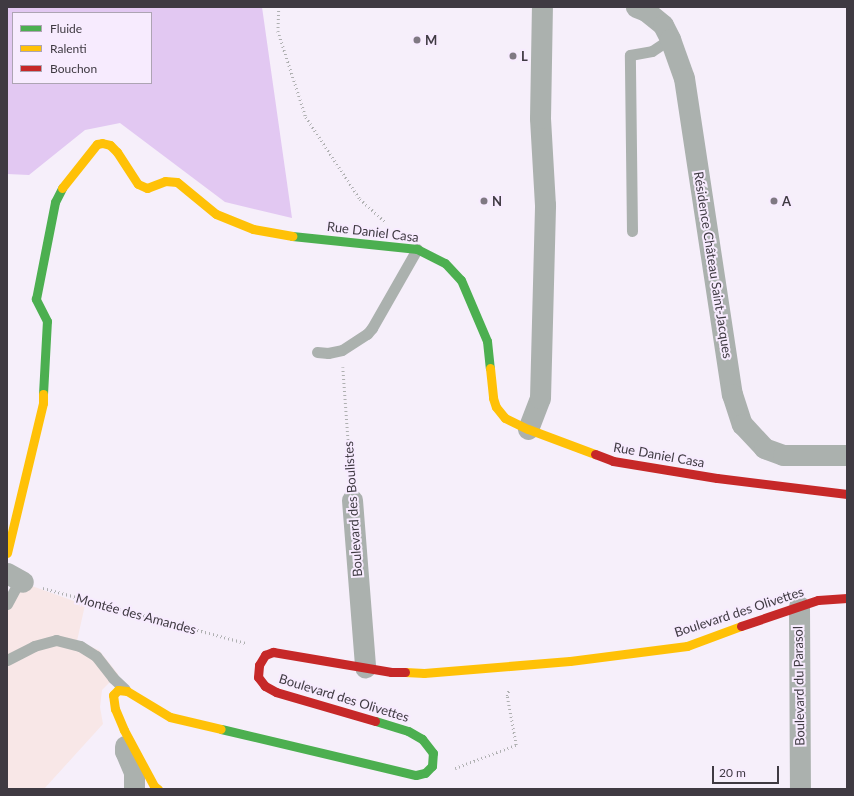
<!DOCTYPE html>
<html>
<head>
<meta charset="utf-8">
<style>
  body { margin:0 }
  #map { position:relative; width:854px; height:796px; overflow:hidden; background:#f6effa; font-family:Lato,sans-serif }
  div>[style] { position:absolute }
  .industrial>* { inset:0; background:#f8e7e7 }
  .forest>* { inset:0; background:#e2c8f2 }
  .path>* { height:2.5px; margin-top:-1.25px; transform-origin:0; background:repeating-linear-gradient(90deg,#afb0b1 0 1px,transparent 0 4px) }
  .lane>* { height:11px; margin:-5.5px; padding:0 5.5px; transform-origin:5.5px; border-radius:5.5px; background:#abb1ae }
  .street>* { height:21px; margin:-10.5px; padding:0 10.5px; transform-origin:10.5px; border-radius:10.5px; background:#abb1ae }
  .fast>* { height:9px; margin:-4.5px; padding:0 4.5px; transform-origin:4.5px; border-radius:4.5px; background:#4caf50 }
  .slow>* { height:9px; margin:-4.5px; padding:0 4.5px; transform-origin:4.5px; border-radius:4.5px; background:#ffc107 }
  .jam>* { height:9px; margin:-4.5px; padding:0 4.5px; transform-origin:4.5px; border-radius:4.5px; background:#c62828 }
  .dots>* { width:11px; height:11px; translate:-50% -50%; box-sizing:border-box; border:2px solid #f7ebfe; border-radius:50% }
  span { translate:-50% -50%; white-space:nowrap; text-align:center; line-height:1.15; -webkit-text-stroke:4px #f7ebfe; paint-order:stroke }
  .poi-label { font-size:13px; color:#3f3a42; font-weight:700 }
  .left { translate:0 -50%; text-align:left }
  .street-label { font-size:13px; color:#3f3a42 }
  .frame { position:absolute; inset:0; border:8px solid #3f3a42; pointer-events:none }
  .legend { position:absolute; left:12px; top:12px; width:140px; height:72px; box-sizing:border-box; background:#f7ebfe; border:1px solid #ada4b3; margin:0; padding:5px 7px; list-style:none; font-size:12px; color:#3f3a42 }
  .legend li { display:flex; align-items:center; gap:8px; height:20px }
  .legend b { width:20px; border:1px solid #ada4b3 }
  .scale { position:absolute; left:712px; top:766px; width:67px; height:18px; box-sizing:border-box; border:2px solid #3f3a42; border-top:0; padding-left:5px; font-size:12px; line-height:14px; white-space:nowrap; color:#3f3a42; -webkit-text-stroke:3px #f7ebfe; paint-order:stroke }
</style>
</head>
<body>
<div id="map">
  <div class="industrial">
    <i style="clip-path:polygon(32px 586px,85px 605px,77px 641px,99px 650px,118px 674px,102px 690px,100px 707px,103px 724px,44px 789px,7px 789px,7px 609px,19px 587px)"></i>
  </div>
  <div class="forest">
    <i style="clip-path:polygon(evenodd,7px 7px,262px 7px,292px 218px,225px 202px,120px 123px,85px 130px,29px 175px,7px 174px,7px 7px,13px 13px,151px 13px,151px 83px,13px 83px,13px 13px)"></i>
  </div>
  <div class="path">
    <i style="left:279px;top:7px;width:24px;rotate:92deg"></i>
    <i style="left:278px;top:31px;width:90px;rotate:72deg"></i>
    <i style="left:306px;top:117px;width:98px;rotate:56.6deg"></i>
    <i style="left:360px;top:199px;width:36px;rotate:42deg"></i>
    <i style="left:343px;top:367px;width:112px;rotate:85.9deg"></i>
    <i style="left:43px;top:588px;width:210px;rotate:15.2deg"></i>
    <i style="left:455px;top:768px;width:65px;rotate:-20.7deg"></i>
    <i style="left:516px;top:745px;width:50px;rotate:-100.4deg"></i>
    <i style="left:507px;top:696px;width:7px;rotate:-74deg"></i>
  </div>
  <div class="lane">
    <i style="left:632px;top:231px;width:176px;rotate:-90.7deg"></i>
    <i style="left:630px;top:55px;width:22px;rotate:-10deg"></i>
    <i style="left:652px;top:51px;width:22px;rotate:-34deg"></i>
    <i style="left:317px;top:352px;width:11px;rotate:5deg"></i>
    <i style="left:328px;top:353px;width:14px;rotate:-12deg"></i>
    <i style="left:342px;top:350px;width:30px;rotate:-33deg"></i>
    <i style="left:367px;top:334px;width:8px;rotate:-50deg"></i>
    <i style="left:372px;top:328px;width:91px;rotate:-60.3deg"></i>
    <i style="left:7px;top:604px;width:26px;rotate:-62deg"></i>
    <i style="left:7px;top:660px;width:30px;rotate:-27deg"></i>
    <i style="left:34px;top:646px;width:23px;rotate:-15deg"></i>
    <i style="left:56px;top:640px;width:25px;rotate:14deg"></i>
    <i style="left:80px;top:646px;width:19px;rotate:32deg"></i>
    <i style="left:96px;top:656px;width:28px;rotate:52deg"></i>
    <i style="left:113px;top:678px;width:16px;rotate:43deg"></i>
  </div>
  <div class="street">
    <i style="left:636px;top:7px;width:11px;rotate:22deg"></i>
    <i style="left:646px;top:11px;width:22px;rotate:39deg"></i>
    <i style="left:663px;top:25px;width:16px;rotate:63deg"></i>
    <i style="left:670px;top:39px;width:41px;rotate:70.3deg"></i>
    <i style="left:684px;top:78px;width:320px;rotate:81.4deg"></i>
    <i style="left:732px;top:394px;width:32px;rotate:72deg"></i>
    <i style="left:742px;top:424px;width:33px;rotate:47deg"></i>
    <i style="left:764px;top:448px;width:20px;rotate:20deg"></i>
    <i style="left:783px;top:455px;width:64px"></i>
    <i style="left:528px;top:429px;width:33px;rotate:-69deg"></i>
    <i style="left:540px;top:398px;width:193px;rotate:-88.5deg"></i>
    <i style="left:545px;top:205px;width:87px;rotate:-93.3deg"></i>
    <i style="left:540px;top:118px;width:111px;rotate:-89deg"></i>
    <i style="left:352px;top:500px;width:168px;rotate:85.5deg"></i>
    <i style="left:7px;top:573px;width:18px;rotate:29deg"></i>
    <i style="left:799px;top:606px;width:183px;rotate:89.7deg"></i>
    <i style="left:125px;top:746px;width:5px;rotate:90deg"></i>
    <i style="left:125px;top:751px;width:23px;rotate:67deg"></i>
    <i style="left:134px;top:772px;width:17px;rotate:90deg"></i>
  </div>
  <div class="fast">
    <i style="left:292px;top:236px;width:126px;rotate:5.9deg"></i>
    <i style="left:417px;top:249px;width:31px;rotate:27deg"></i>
    <i style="left:445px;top:263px;width:23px;rotate:47deg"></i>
    <i style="left:461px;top:280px;width:66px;rotate:66.9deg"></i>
    <i style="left:487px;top:341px;width:27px;rotate:84deg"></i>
    <i style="left:43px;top:394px;width:73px;rotate:-86.9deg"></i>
    <i style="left:47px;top:321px;width:25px;rotate:-117deg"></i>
    <i style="left:36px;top:299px;width:99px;rotate:-78.9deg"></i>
    <i style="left:55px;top:202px;width:16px;rotate:-63deg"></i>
    <i style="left:221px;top:729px;width:200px;rotate:13.3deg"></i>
    <i style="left:416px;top:775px;width:9px;rotate:-13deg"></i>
    <i style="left:425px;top:773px;width:10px;rotate:-45deg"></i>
    <i style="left:432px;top:766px;width:13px;rotate:-86deg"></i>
    <i style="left:433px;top:753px;width:18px;rotate:-128deg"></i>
    <i style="left:422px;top:739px;width:16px;rotate:-150deg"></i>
    <i style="left:408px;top:731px;width:34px;rotate:-163deg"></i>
  </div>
  <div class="slow">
    <i style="left:62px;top:188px;width:56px;rotate:-51.5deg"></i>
    <i style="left:97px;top:144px;width:5px;rotate:-11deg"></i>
    <i style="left:102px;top:143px;width:8px;rotate:14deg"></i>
    <i style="left:110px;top:145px;width:10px;rotate:45deg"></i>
    <i style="left:117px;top:152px;width:38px;rotate:57deg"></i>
    <i style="left:138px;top:184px;width:10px;rotate:24deg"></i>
    <i style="left:147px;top:188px;width:19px;rotate:-21deg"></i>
    <i style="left:165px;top:181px;width:12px;rotate:5deg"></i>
    <i style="left:177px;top:182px;width:50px;rotate:39.4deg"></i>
    <i style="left:216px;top:214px;width:40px;rotate:22deg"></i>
    <i style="left:253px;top:229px;width:40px;rotate:10deg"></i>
    <i style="left:490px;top:368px;width:30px;rotate:84deg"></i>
    <i style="left:493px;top:398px;width:9px;rotate:72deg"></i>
    <i style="left:496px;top:407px;width:14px;rotate:51deg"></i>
    <i style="left:505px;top:418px;width:25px;rotate:26deg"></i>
    <i style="left:528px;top:429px;width:72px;rotate:20.5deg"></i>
    <i style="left:7px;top:553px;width:154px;rotate:-76.5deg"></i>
    <i style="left:43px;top:403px;width:9px;rotate:-90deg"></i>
    <i style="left:405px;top:672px;width:19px;rotate:3deg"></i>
    <i style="left:424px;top:673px;width:146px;rotate:-4.7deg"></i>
    <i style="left:570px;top:661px;width:118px;rotate:-7.3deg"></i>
    <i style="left:687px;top:646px;width:58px;rotate:-20.3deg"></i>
    <i style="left:158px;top:789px;width:5px;rotate:-143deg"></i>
    <i style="left:154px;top:786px;width:64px;rotate:-118.2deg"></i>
    <i style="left:124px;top:730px;width:23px;rotate:-113deg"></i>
    <i style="left:115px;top:709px;width:14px;rotate:-98deg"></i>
    <i style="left:113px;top:695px;width:7px;rotate:-45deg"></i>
    <i style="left:118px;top:690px;width:9px;rotate:6deg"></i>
    <i style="left:127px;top:691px;width:50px;rotate:31.2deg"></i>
    <i style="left:170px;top:717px;width:52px;rotate:13.2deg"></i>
  </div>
  <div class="jam">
    <i style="left:595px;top:454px;width:19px;rotate:21deg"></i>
    <i style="left:613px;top:461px;width:105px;rotate:9.3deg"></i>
    <i style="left:717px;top:478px;width:131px;rotate:7deg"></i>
    <i style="left:741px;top:626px;width:81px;rotate:-18.7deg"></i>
    <i style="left:818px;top:600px;width:29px;rotate:-4deg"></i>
    <i style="left:375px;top:721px;width:103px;rotate:-163.7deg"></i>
    <i style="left:276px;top:692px;width:13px;rotate:-151deg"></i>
    <i style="left:265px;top:686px;width:11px;rotate:-128deg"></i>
    <i style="left:258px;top:677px;width:12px;rotate:-85deg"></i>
    <i style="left:259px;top:665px;width:12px;rotate:-59deg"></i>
    <i style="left:265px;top:655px;width:9px;rotate:-21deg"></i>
    <i style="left:273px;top:652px;width:120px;rotate:9.6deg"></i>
    <i style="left:391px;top:672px;width:14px"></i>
  </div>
  <div class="dots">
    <i style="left:417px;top:40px;background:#7f7982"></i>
    <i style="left:513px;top:56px;background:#7f7982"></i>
    <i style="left:484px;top:201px;background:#7f7982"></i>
    <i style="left:774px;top:201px;background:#7f7982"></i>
  </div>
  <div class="poi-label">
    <span class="left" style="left:425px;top:40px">M</span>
    <span class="left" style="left:521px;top:56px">L</span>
    <span class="left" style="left:492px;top:201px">N</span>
    <span class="left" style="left:782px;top:201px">A</span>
  </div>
  <div class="street-label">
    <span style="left:373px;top:232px;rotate:7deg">Rue Daniel Casa</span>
    <span style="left:713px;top:265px;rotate:81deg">Résidence Château Saint-Jacques</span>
    <span style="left:659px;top:455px;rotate:10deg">Rue Daniel Casa</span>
    <span style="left:353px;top:509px;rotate:-94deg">Boulevard des Boulistes</span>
    <span style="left:739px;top:612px;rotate:-18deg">Boulevard des Olivettes</span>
    <span style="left:136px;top:614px;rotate:15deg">Montée des Amandes</span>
    <span style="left:799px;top:686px;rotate:-91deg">Boulevard du Parasol</span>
    <span style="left:344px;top:698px;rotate:17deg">Boulevard des Olivettes</span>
  </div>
  <div class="frame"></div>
  <ul class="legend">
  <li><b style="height:5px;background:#4caf50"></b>Fluide</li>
  <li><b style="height:5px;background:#ffc107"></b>Ralenti</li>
  <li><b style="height:5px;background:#c62828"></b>Bouchon</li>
  </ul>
  <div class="scale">20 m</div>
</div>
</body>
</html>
